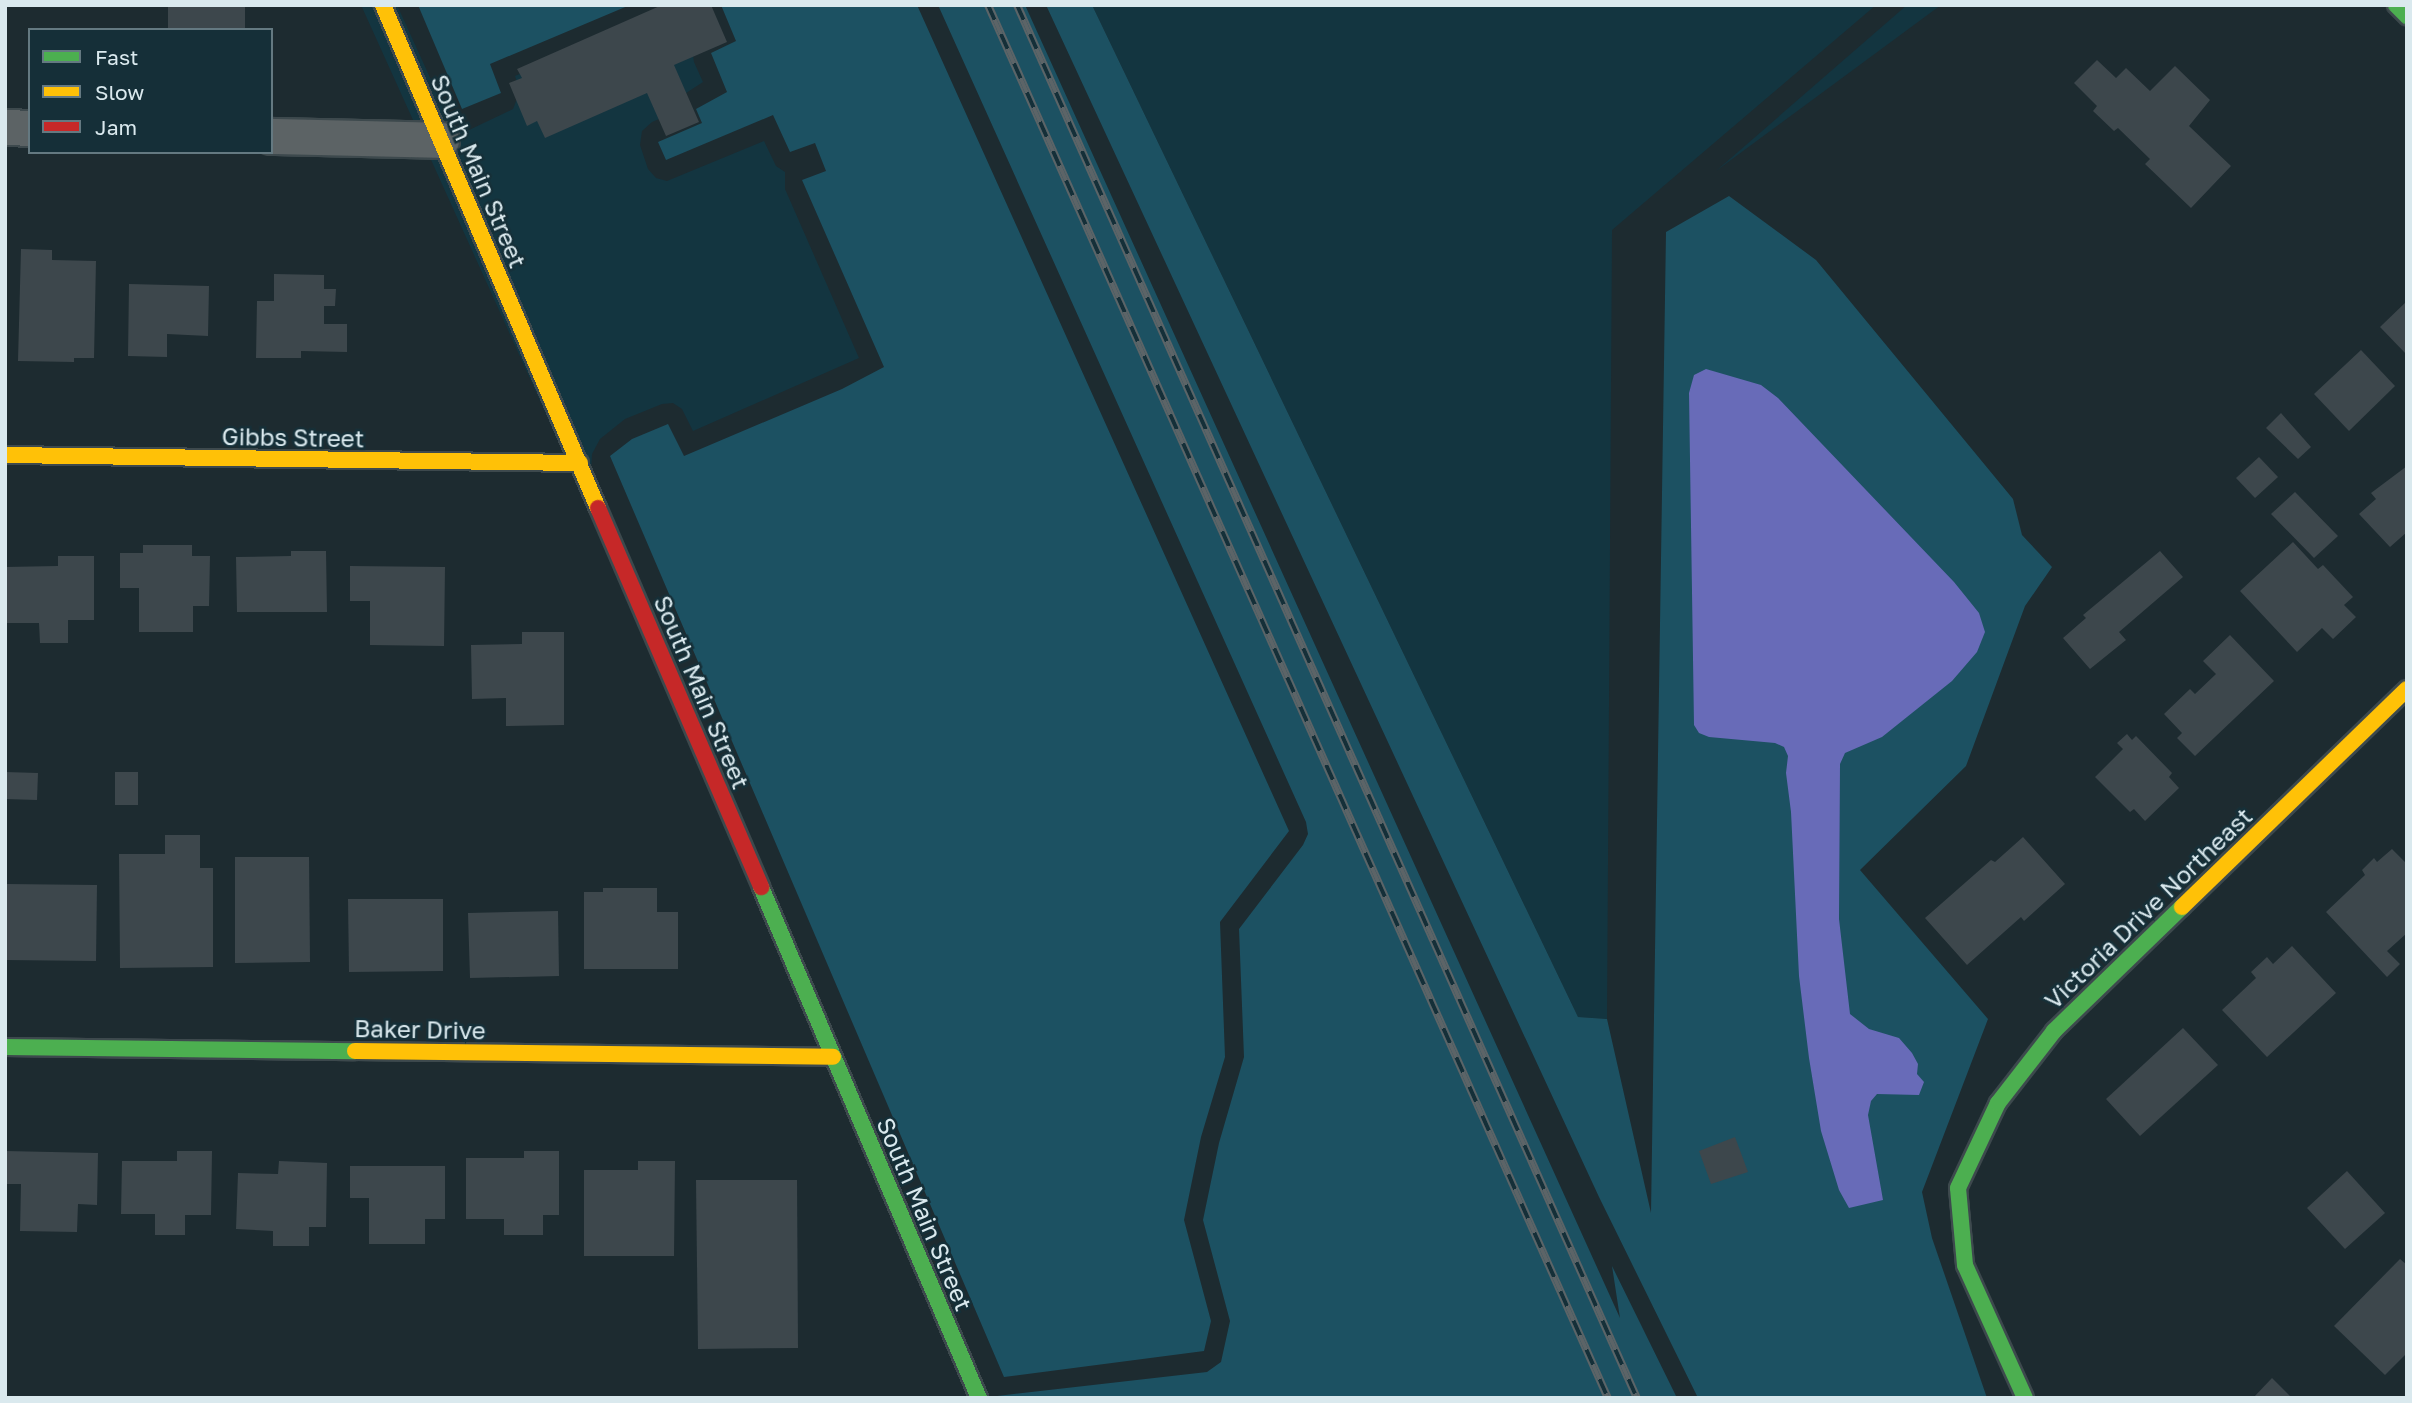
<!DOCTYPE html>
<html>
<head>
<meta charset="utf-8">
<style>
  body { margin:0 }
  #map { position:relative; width:2412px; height:1403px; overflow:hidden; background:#1d2b30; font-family:"Golos Text",sans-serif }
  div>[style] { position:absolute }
  .built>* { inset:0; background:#133540 }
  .green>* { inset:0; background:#1c5162 }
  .water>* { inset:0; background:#686bb8 }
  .building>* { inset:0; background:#3d474c }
  .roads { filter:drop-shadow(2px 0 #3d494d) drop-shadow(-2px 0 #3d494d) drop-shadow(0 2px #3d494d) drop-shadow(0 -2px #3d494d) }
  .street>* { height:35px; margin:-17.5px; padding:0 17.5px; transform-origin:17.5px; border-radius:17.5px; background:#5c6365 }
  .fast>* { height:16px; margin:-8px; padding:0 8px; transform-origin:8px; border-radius:8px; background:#4caf50 }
  .slow>* { height:16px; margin:-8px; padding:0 8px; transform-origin:8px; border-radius:8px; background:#ffc107 }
  .jam>* { height:16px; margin:-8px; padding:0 8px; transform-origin:8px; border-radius:8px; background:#c62828 }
  .rail>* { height:8px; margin-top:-4px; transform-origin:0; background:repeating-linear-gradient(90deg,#152f38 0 16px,#5c6467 0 32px); box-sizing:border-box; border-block:2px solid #5c6467 }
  span { translate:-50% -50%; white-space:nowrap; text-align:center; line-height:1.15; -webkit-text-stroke:5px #152f38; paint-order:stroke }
  .street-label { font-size:24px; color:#dae9ee }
  .frame { position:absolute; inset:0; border:7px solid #dae9ee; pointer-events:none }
  .legend { position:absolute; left:28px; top:28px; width:245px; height:126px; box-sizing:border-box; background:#152f38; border:2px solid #647981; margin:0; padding:9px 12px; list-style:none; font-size:21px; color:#dae9ee }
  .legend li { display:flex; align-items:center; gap:14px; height:35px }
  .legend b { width:35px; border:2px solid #647981 }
</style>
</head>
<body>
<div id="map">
  <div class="built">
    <i style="clip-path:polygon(361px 5px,397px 5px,453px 128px,458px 131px,469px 130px,513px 109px,520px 91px,515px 76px,685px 5px,694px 62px,703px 82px,683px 95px,678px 111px,652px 122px,642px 131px,640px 145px,648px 169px,656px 178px,667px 181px,764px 141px,776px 166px,785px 172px,785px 189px,859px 358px,693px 431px,682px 409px,673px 403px,662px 404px,625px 419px,600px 439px,592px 454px,589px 509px)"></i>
    <i style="clip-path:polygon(1092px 5px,1876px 5px,1612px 230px,1607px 1019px,1578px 1017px)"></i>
    <i style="clip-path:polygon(1907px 5px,1941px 5px,1716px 171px)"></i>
  </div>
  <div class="green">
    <i style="clip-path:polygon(418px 5px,630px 5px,490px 64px,501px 93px,462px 109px)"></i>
    <i style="clip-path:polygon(721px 5px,917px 5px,1289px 831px,1220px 922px,1225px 1057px,1201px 1137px,1184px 1220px,1211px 1321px,1204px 1351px,1004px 1377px,610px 456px,632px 439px,668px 424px,684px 456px,842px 389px,884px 367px,802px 180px,826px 171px,815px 143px,790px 152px,773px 115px,666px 160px,658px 142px,702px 123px,696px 109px,727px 92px,711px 53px,736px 41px)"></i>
    <i style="clip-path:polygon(938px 5px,1025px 5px,1620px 1318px,1612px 1266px,1677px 1398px,998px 1398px,997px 1396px,1207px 1372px,1221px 1362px,1230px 1321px,1203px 1220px,1219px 1143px,1244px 1057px,1239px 929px,1303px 845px,1308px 834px,1306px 822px)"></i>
    <i style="clip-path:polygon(1046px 5px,1092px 5px,1578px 1017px,1607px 1019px,1651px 1213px,1666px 232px,1729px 196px,1816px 260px,2013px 499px,2022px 535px,2052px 567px,2025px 606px,1966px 766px,1860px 870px,1988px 1019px,1922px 1192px,1932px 1238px,1987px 1398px,1698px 1398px,1599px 1197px)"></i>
  </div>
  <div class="water">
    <i style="clip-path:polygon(1706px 369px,1761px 385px,1778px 398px,1954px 582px,1979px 613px,1985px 632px,1977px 652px,1952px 681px,1882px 737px,1845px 753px,1840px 764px,1839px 919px,1850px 1014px,1869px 1029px,1899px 1038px,1912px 1053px,1918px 1064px,1917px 1074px,1924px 1082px,1919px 1095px,1877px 1094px,1871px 1101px,1868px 1115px,1883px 1200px,1849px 1208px,1839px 1190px,1821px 1131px,1809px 1058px,1799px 976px,1791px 812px,1786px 773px,1788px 756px,1784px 747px,1775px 743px,1709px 737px,1699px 733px,1694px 725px,1689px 393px,1694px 375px)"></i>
  </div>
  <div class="building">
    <i style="clip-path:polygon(168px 5px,245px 5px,245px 30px,168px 30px)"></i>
    <i style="clip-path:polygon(662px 5px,711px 5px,727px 42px,674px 65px,699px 122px,666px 136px,647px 93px,545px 138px,537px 121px,527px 126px,509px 83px,522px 78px,517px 69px)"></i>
    <i style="clip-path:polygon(2097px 60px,2116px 78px,2126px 68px,2150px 91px,2175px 66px,2210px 100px,2189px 126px,2231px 166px,2191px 208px,2145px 164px,2150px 159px,2118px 128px,2114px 131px,2093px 111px,2097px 106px,2074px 83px)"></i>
    <i style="clip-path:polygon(21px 249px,52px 250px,52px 260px,96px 261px,94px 358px,74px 358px,74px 362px,18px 361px)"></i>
    <i style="clip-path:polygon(274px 274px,324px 275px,324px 289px,336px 289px,335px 306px,324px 306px,324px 324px,347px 324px,347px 352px,301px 351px,301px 358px,256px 358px,257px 301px,274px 301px)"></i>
    <i style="clip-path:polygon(129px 284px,209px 286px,208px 336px,167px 334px,167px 357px,128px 356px)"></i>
    <i style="clip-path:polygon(2407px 301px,2407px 355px,2380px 327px)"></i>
    <i style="clip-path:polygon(2361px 350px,2395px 386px,2349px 431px,2314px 394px)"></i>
    <i style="clip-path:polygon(2281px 413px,2311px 447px,2298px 459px,2266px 428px)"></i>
    <i style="clip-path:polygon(2259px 457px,2278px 477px,2255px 498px,2236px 478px)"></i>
    <i style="clip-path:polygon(2407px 466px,2407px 532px,2390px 547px,2359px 514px,2376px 499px,2371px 493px)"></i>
    <i style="clip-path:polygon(2295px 492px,2338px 536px,2314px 558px,2271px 514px)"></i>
    <i style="clip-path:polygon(2293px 542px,2318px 569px,2323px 565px,2353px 597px,2344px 605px,2356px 617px,2333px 639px,2322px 628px,2297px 652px,2240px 591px)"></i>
    <i style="clip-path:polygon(143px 545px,192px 545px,192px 556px,210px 556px,209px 606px,193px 606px,193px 632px,139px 632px,139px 588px,120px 588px,120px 553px,143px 553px)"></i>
    <i style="clip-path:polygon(291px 551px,326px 551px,327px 612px,237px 612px,236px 557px,291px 556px)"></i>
    <i style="clip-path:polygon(2160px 551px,2183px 577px,2119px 632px,2126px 640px,2090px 669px,2063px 638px,2086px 618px,2083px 615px)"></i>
    <i style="clip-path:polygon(58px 556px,94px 556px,94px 620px,68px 620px,68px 643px,40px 643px,39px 623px,5px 623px,5px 567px,58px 566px)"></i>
    <i style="clip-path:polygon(350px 566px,445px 567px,444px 646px,370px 645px,370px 601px,350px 601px)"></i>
    <i style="clip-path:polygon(522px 632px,564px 632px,564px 725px,506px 726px,506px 698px,472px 699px,471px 645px,522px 644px)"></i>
    <i style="clip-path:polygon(2230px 635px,2274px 681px,2195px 756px,2177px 738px,2182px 733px,2164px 714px,2190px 689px,2195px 694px,2216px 674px,2203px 661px)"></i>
    <i style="clip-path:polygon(2127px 734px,2132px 740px,2136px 736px,2172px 773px,2169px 777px,2179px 788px,2145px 821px,2134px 809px,2130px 812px,2095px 777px,2123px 749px,2117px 743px)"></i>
    <i style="clip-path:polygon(5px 772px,38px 773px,37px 800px,5px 799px)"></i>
    <i style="clip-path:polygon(115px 772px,138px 772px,138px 805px,115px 805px)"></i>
    <i style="clip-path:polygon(165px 835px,200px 835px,200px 868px,213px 868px,213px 967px,120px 968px,119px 854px,165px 854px)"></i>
    <i style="clip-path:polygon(2023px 837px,2065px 884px,2024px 921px,2021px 917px,1967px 965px,1925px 918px,1991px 860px,1995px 862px)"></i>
    <i style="clip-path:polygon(2392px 849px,2407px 864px,2407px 933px,2387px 951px,2400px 964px,2387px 977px,2326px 912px,2365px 875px,2362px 870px,2374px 858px,2377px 862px)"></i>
    <i style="clip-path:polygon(235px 857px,309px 857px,310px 962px,235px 963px)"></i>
    <i style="clip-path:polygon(6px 884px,97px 885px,96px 961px,5px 960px)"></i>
    <i style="clip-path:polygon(603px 888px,657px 888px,657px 912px,678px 912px,678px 969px,584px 969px,584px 892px,603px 892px)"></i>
    <i style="clip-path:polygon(348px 899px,443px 899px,443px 971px,349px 972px)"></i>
    <i style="clip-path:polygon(558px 911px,559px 976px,470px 978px,468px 913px)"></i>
    <i style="clip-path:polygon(2292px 946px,2336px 993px,2267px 1057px,2222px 1010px,2256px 978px,2251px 972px,2267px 957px,2273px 964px)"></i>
    <i style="clip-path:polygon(2183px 1028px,2218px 1065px,2140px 1136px,2106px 1099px)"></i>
    <i style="clip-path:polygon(1735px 1137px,1748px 1172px,1711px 1184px,1699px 1151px)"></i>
    <i style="clip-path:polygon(5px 1151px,98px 1153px,97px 1205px,78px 1204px,77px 1232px,20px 1231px,21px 1184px,5px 1184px)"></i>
    <i style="clip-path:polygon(177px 1151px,212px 1151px,211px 1215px,185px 1215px,185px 1235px,155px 1235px,155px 1214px,121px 1214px,122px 1161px,177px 1161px)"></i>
    <i style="clip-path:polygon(524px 1151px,559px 1151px,559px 1215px,543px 1215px,543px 1235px,504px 1235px,504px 1219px,466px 1219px,466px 1158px,524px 1158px)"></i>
    <i style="clip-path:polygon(279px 1161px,327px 1163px,326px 1227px,309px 1227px,309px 1246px,273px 1246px,273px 1231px,236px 1229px,238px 1173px,278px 1174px)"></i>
    <i style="clip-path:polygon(638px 1161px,675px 1161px,674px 1256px,584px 1256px,584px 1170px,638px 1170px)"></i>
    <i style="clip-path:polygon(350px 1166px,445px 1166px,445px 1219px,425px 1219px,425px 1244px,369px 1244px,369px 1198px,350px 1198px)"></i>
    <i style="clip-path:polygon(2347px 1171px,2385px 1213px,2345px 1249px,2307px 1208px)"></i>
    <i style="clip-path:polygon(696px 1180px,797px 1180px,798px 1348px,698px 1349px)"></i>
    <i style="clip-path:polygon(2400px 1259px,2407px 1265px,2407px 1353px,2385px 1375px,2334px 1326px)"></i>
    <i style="clip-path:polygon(2272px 1378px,2292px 1398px,2253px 1398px)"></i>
  </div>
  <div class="roads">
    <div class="street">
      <i style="left:5px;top:127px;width:25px;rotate:2deg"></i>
      <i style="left:271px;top:136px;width:170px;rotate:1.3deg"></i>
    </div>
    <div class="fast">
      <i style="left:2396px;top:5px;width:16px;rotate:45deg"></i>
      <i style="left:761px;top:887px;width:556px;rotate:66.9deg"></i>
      <i style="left:5px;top:1047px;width:350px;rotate:0.7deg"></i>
      <i style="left:2025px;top:1398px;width:146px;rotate:-114.3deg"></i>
      <i style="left:1965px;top:1265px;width:77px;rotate:-95.2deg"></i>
      <i style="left:1958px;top:1188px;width:94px;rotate:-64.8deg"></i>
      <i style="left:1998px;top:1103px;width:91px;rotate:-52.1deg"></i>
      <i style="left:2054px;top:1031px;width:178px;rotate:-44.1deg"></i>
    </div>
    <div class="slow">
      <i style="left:383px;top:5px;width:547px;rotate:66.86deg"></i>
      <i style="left:5px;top:455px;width:575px;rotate:0.8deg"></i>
      <i style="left:2182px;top:907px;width:313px;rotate:-44.1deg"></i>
      <i style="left:355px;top:1051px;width:478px;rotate:0.7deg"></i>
    </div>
    <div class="jam">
      <i style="left:598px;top:508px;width:413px;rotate:66.7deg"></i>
    </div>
  </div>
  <div class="rail">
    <i style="left:988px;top:5px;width:1525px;rotate:66.01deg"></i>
    <i style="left:1017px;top:5px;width:1525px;rotate:66.01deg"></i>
  </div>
  <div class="street-label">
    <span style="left:479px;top:171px;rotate:67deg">South Main Street</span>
    <span style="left:293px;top:437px;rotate:1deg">Gibbs Street</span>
    <span style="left:702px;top:692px;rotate:67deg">South Main Street</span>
    <span style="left:2148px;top:908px;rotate:-44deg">Victoria Drive Northeast</span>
    <span style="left:420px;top:1029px;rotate:1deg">Baker Drive</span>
    <span style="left:925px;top:1214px;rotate:67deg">South Main Street</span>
  </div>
  <div class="frame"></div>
  <ul class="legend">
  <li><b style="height:9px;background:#4caf50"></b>Fast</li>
  <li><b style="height:9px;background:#ffc107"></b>Slow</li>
  <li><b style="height:9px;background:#c62828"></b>Jam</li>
  </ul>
</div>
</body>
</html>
